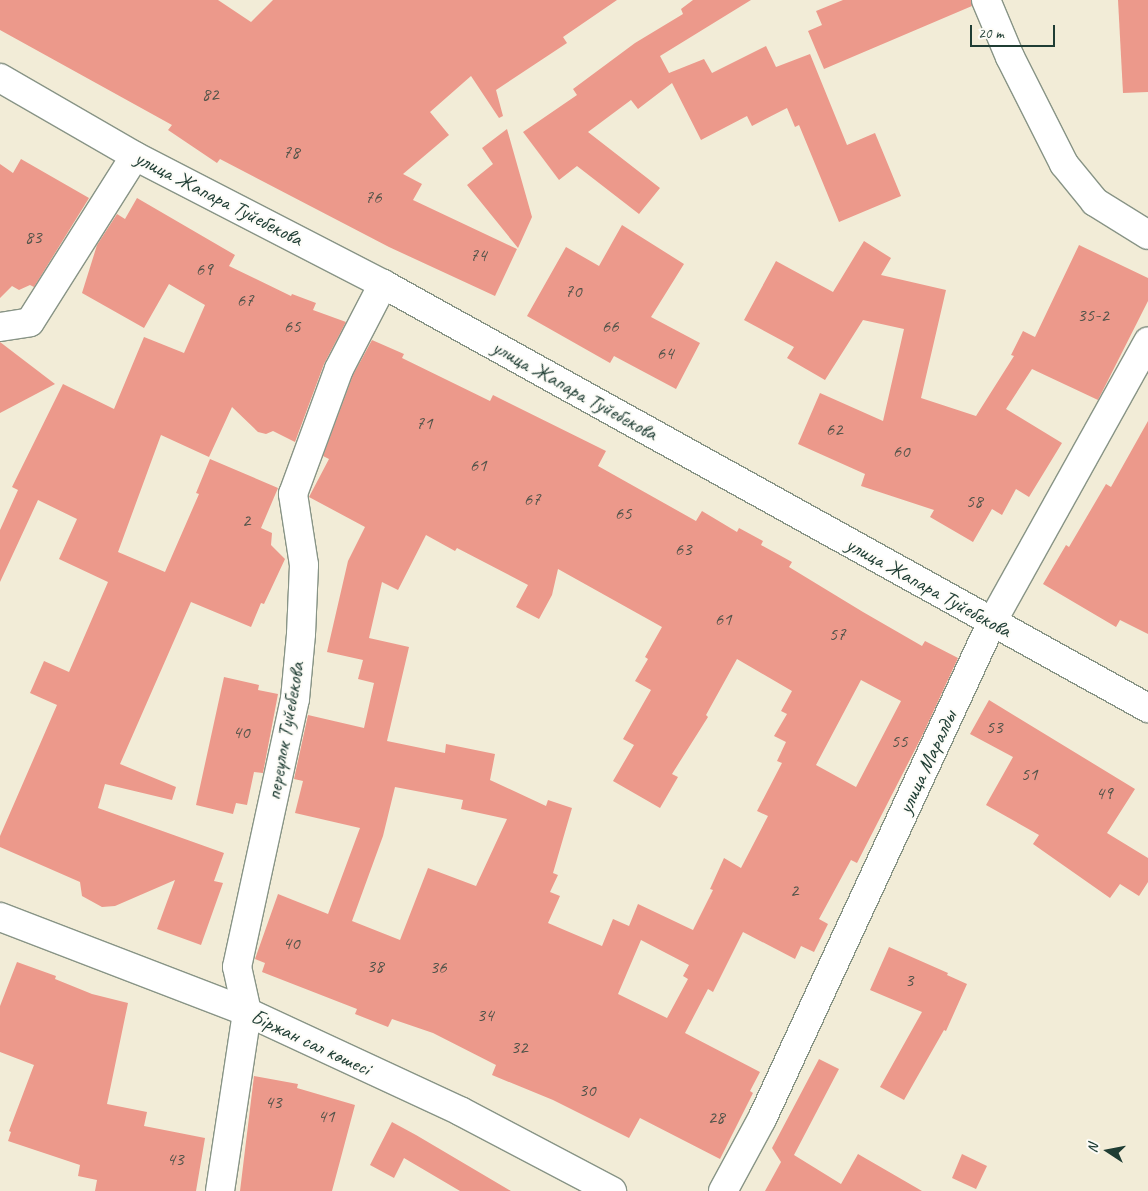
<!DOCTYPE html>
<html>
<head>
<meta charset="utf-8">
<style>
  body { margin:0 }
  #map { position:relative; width:1148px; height:1191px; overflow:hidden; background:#f2ecd7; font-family:Caveat,sans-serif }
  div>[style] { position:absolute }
  .building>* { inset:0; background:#ec998b }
  .roads { filter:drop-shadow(1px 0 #889486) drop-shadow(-1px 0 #889486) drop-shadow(0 1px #889486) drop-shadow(0 -1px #889486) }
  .minor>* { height:28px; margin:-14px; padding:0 14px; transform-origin:14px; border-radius:14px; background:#fff }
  span { translate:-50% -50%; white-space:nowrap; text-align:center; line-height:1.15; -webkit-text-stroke:4px #fdfcf7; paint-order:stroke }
  .number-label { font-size:19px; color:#52544a }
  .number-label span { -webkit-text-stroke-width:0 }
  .street-label { font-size:21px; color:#1f3d34 }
  .north { position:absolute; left:1083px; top:1126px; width:50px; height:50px; -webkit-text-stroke:4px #fdfcf7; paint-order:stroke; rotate:281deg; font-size:14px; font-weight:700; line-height:20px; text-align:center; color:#1f3d34 }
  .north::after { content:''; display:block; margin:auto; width:18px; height:22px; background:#1f3d34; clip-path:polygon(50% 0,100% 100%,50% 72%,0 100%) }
  .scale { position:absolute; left:970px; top:25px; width:85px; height:22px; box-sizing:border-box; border:2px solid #1f3d34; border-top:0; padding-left:6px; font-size:15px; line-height:18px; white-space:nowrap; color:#1f3d34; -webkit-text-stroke:4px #fdfcf7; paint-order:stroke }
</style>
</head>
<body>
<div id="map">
  <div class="building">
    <i style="clip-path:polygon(0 0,218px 0,251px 22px,273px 0,617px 0,563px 37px,567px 43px,496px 90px,503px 116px,499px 118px,471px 76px,430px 112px,449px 135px,403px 174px,422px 184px,413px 200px,517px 249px,495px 296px,389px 247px,220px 159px,217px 163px,168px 130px,172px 125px,0 30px)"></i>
    <i style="clip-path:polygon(693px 0,751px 0,660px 56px,669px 73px,704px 59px,712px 73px,766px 46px,776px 67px,810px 54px,847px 145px,875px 133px,901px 196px,839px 222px,799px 125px,795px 127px,787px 108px,752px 126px,747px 116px,701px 140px,672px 83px,638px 109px,631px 100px,588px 132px,660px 188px,639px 214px,577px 166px,559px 180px,523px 132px,577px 95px,573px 89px,635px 43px,683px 14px,681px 9px)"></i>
    <i style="clip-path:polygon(843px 0,971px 0,972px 6px,824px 69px,808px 31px,822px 25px,816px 11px)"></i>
    <i style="clip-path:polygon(1118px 0,1148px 0,1148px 92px,1123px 93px)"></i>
    <i style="clip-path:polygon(507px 129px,532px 217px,518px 248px,467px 185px,493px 164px,482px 148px)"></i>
    <i style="clip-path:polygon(21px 159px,89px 198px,34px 287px,30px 285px,19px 290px,12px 286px,0 298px,0 164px,13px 173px)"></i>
    <i style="clip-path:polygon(137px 198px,235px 255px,229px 266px,291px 296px,292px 294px,316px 303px,313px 310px,346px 322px,324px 364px,295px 442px,273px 431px,266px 434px,258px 432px,232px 407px,209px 457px,161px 435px,118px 552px,165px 572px,199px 494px,196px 493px,210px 459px,278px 488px,261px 528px,272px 533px,271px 545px,285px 559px,264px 604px,261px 603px,251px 627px,191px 602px,120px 764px,176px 787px,172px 800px,105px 784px,98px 808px,224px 853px,214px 881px,223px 883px,201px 945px,157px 929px,175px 880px,115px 906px,102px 907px,82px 896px,80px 882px,0 847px,0 836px,57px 705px,30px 693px,44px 661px,69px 672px,108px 582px,59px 559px,77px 519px,38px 500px,0 582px,0 530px,18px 490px,12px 487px,63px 384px,114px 409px,144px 337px,184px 353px,205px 305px,169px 284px,144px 328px,82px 293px,97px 245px,117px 214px,125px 219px)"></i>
    <i style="clip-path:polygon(622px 225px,684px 264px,651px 317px,700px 343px,676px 389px,614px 356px,610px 363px,527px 316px,566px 247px,599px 266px)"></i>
    <i style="clip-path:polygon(864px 241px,891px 258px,881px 275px,946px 290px,921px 398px,976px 416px,1014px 356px,1011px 355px,1023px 331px,1035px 337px,1079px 245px,1148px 278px,1148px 301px,1098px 400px,1032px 369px,1006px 409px,1062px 443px,1029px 497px,1016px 489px,1002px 515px,992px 509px,973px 542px,930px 517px,934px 510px,861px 486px,865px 474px,798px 444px,820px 393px,883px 421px,904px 329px,863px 320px,825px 380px,787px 358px,794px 347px,744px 320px,776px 261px,833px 292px)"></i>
    <i style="clip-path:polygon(evenodd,372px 340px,404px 354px,402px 358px,490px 401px,493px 395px,606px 451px,598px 466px,696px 521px,702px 511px,737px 532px,739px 528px,763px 541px,761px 545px,792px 562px,789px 567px,863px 612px,922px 646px,925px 641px,958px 658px,922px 736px,857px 863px,851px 860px,819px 919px,828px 924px,814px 952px,801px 946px,795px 959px,743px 932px,713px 992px,708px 989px,685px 1033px,760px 1072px,750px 1091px,753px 1093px,720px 1159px,640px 1118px,629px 1138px,553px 1100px,492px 1075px,496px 1065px,433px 1033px,392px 1019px,388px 1027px,355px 1014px,357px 1009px,262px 972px,265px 963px,255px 959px,278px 894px,328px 914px,360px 828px,295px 813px,303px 781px,294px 779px,308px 715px,364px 728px,374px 683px,358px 679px,363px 660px,327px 652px,348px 561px,365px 527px,309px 497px,329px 459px,323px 456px,353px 375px,372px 340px,426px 535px,455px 551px,457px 548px,528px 585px,516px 607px,539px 619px,552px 595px,558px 569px,662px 627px,645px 657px,648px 659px,635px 681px,651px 690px,623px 739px,634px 745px,613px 781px,660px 808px,678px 777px,672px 774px,708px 717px,706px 715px,737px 659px,792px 691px,781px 711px,787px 714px,774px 736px,786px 742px,777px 761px,782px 763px,757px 811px,768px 816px,741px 868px,724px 858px,710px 889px,713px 890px,693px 930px,638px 904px,629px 926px,613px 919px,602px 946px,548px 923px,560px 896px,550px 892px,558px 875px,553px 873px,572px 808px,548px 800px,546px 806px,490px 780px,495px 754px,446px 744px,445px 753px,387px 741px,409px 647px,369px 638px,382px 582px,398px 590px,426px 535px,372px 340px,861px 680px,901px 701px,856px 787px,816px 765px,861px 680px,372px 340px,395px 787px,463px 800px,461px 809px,507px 819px,476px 886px,428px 868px,400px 940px,352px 921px,383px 836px,395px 787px,372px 340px,641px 940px,689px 965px,683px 976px,688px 979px,667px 1018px,618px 994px,641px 940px)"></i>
    <i style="clip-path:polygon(0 342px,55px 384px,0 413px)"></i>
    <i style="clip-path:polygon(1148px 421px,1148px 634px,1120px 620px,1116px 627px,1043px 584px,1066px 545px,1069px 547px,1106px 484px,1111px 487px)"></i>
    <i style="clip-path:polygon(224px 677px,259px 685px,258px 690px,278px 694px,263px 773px,254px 772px,247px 805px,236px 803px,233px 814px,196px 805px)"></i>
    <i style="clip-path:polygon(989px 700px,1135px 789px,1107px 833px,1148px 858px,1148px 882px,1139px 896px,1120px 884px,1110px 898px,1033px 844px,1039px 835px,986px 805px,1013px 757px,970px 734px)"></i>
    <i style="clip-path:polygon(889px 947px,948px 973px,947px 975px,967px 984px,946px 1031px,944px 1030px,904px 1100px,880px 1087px,922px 1012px,870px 990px)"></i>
    <i style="clip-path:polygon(17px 962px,56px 976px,55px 979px,92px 994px,128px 1003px,107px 1104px,147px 1112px,144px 1126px,205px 1138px,196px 1191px,95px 1191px,97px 1180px,78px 1176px,80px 1165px,8px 1141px,11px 1132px,9px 1131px,34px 1065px,0 1052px,0 1006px)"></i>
    <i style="clip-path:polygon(819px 1059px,839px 1069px,794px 1155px,841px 1184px,858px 1154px,922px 1191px,765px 1191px,781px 1162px,772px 1148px)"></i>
    <i style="clip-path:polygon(254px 1076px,298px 1084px,297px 1088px,355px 1105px,332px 1191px,240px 1191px)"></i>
    <i style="clip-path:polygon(392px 1122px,416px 1135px,511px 1191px,460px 1191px,404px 1158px,394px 1178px,370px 1165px)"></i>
    <i style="clip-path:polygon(962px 1154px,987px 1166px,976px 1189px,952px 1178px)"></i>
  </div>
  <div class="roads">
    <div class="minor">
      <i style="left:986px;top:0;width:62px;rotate:67.2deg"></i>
      <i style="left:1010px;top:57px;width:120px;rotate:63.2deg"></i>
      <i style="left:1064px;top:164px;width:49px;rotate:50.8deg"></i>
      <i style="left:1095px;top:202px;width:62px;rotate:31.9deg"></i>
      <i style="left:0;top:78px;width:156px;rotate:30deg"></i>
      <i style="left:135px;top:156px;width:279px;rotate:27.3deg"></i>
      <i style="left:383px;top:284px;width:875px;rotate:29deg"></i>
      <i style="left:0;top:327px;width:30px;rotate:-9deg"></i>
      <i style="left:30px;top:322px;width:196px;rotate:-57.7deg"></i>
      <i style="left:0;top:917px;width:265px;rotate:21deg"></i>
      <i style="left:247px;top:1012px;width:235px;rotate:24.9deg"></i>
      <i style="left:460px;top:1111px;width:172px;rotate:27.8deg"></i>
      <i style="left:220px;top:1191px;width:181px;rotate:-81.4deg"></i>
      <i style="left:247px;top:1012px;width:46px;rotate:-102.5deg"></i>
      <i style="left:237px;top:967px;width:274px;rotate:-77.8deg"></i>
      <i style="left:295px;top:699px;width:65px;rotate:-84.7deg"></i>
      <i style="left:301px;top:634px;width:69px;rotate:-87.5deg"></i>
      <i style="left:304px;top:565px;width:72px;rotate:-98.8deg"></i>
      <i style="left:293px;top:494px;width:133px;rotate:-69.8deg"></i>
      <i style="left:339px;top:369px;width:96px;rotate:-62.6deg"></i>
      <i style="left:723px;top:1191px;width:82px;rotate:-61.6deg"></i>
      <i style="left:762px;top:1119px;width:548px;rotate:-65.17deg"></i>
      <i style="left:992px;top:622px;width:321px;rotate:-60.9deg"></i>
    </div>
  </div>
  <div class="number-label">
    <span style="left:210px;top:95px">82</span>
    <span style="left:291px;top:153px">78</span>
    <span style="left:373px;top:198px">76</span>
    <span style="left:33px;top:238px">83</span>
    <span style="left:478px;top:256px">74</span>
    <span style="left:204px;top:270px">69</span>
    <span style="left:573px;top:292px">70</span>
    <span style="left:245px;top:301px">67</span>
    <span style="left:1093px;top:316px">35-2</span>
    <span style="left:292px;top:327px">65</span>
    <span style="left:610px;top:327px">66</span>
    <span style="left:665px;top:354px">64</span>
    <span style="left:424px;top:424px">71</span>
    <span style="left:834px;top:430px">62</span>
    <span style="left:901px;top:452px">60</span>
    <span style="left:478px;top:466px">61</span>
    <span style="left:532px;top:500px">67</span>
    <span style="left:974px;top:502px">58</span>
    <span style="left:623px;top:514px">65</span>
    <span style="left:246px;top:521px">2</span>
    <span style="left:683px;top:550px">63</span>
    <span style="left:723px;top:620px">61</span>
    <span style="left:837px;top:635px">57</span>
    <span style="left:994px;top:728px">53</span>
    <span style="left:241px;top:733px">40</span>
    <span style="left:899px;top:742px">55</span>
    <span style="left:1029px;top:775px">51</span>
    <span style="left:1104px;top:794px">49</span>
    <span style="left:794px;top:891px">2</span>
    <span style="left:291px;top:944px">40</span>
    <span style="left:375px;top:967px">38</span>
    <span style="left:438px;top:968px">36</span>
    <span style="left:909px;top:981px">3</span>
    <span style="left:485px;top:1016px">34</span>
    <span style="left:519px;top:1048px">32</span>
    <span style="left:587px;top:1091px">30</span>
    <span style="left:273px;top:1103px">43</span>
    <span style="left:326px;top:1117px">41</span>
    <span style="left:716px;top:1118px">28</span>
    <span style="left:175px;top:1160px">43</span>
  </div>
  <div class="street-label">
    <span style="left:219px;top:198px;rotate:27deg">улица Жапара Туйебекова</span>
    <span style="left:575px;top:390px;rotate:29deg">улица Жапара Туйебекова</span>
    <span style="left:929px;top:587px;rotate:29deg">улица Жапара Туйебекова</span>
    <span style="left:285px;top:731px;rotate:-80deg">переулок Туйебекова</span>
    <span style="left:927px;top:762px;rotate:-65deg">улица Маралды</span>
    <span style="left:311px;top:1042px;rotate:25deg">Біржан сал көшесі</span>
  </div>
  <div class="north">N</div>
  <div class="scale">20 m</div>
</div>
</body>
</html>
